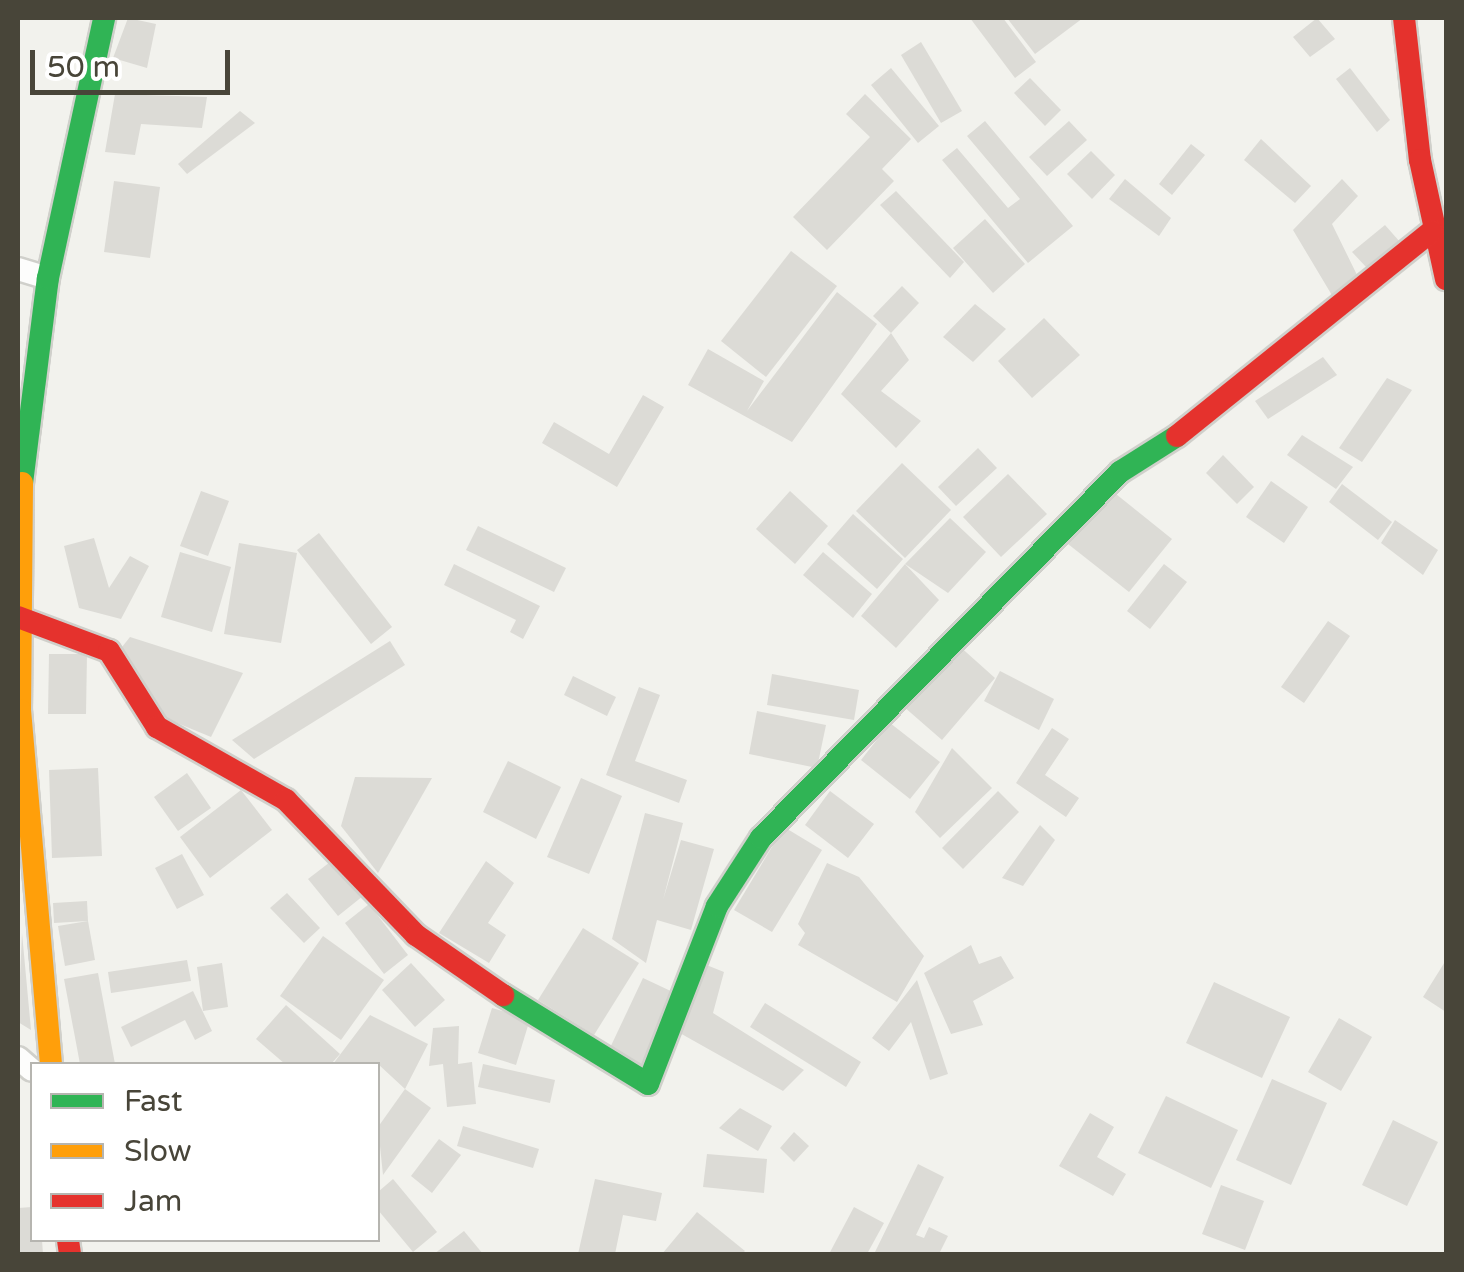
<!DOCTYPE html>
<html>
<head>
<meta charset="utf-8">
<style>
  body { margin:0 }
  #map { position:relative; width:1464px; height:1272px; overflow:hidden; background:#f2f2ed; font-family:"Varela Round",sans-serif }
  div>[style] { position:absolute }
  .building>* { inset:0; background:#dcdbd6 }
  .roads { filter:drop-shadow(2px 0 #d0d0cb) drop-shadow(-2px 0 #d0d0cb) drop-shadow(0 2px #d0d0cb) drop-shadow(0 -2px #d0d0cb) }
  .street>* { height:22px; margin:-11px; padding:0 11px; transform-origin:11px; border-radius:11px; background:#fdfdfc }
  .fast>* { height:22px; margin:-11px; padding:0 11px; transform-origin:11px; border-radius:11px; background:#30b455 }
  .slow>* { height:22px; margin:-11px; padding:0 11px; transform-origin:11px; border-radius:11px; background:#ff9f0a }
  .jam>* { height:22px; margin:-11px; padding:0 11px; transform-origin:11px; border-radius:11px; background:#e5322d }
  span { translate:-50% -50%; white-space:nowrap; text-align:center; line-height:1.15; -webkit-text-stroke:8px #fff; paint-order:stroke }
  .frame { position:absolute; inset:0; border:20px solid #484539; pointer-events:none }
  .legend { position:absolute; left:30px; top:1062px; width:350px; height:180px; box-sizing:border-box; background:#fff; border:2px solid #b6b5b0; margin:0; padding:12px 18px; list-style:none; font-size:30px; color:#484539 }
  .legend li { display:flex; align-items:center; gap:20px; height:50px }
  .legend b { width:50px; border:2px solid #b6b5b0 }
  .scale { position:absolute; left:30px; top:50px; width:200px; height:45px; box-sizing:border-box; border:5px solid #484539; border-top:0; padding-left:12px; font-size:30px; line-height:35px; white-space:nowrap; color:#484539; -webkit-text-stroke:8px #fff; paint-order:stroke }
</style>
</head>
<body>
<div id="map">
  <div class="building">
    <i style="clip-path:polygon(128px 18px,156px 24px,147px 68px,113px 58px)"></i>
    <i style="clip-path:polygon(970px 18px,1003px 18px,1036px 62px,1015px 78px)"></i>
    <i style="clip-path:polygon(1007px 18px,1083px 18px,1035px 54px)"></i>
    <i style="clip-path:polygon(1317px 18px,1335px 39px,1310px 57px,1293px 37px)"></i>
    <i style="clip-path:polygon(921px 42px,962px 111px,941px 123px,901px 55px)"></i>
    <i style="clip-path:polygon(891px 68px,939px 126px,918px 143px,871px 85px)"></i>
    <i style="clip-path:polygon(1350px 68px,1390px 120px,1377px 132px,1336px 79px)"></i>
    <i style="clip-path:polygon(1030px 78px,1061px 110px,1045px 126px,1014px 93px)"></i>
    <i style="clip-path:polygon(115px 94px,207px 97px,202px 128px,141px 124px,135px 155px,105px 152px)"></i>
    <i style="clip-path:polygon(865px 94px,911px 139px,882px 169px,894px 181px,827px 250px,793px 217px,870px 137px,846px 114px)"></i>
    <i style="clip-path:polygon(240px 111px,255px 123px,187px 174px,178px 164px)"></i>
    <i style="clip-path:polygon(985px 121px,1073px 226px,1028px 263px,942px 160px,957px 148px,1008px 208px,1020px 199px,967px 136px)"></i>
    <i style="clip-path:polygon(1069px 121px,1087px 140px,1047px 176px,1029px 157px)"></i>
    <i style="clip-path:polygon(1261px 139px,1311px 186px,1295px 203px,1244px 160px)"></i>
    <i style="clip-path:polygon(1191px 144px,1205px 155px,1172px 195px,1159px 184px)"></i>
    <i style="clip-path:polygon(1091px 151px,1115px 175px,1092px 199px,1067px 174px)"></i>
    <i style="clip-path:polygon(1125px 179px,1171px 218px,1159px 236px,1109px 199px)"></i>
    <i style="clip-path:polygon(1342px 179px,1358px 196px,1332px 224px,1359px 279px,1333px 297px,1293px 230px)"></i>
    <i style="clip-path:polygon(114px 181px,160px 187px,150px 258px,104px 252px)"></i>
    <i style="clip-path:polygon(896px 191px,964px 262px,950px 278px,880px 205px)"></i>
    <i style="clip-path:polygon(985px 219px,1025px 264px,993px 293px,953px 248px)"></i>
    <i style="clip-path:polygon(1385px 225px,1400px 242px,1367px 268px,1352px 252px)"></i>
    <i style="clip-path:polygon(791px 251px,837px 286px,766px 377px,721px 341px)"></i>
    <i style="clip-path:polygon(902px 286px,919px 303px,891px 333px,873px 316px)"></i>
    <i style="clip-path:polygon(837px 292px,877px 324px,792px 442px,688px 385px,708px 349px,764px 381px,747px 411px)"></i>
    <i style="clip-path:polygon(975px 304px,1006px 329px,973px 362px,943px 337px)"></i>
    <i style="clip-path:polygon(1044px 318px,1080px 355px,1032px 398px,998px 361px)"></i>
    <i style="clip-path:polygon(891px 333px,909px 360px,881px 391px,921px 421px,896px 448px,841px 394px)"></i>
    <i style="clip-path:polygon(1323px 357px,1337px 375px,1268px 419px,1255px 401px)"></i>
    <i style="clip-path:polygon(1387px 378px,1412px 390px,1362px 462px,1339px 448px)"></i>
    <i style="clip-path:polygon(643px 395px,664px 407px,617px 487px,542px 443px,554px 422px,609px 454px)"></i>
    <i style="clip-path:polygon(1302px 435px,1353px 467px,1336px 489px,1287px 455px)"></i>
    <i style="clip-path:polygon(978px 448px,997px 468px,956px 506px,938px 487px)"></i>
    <i style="clip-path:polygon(1223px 455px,1254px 487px,1237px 504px,1206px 473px)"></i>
    <i style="clip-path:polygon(902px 463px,951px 510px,905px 558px,856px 511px)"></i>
    <i style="clip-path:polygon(1008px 474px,1047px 514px,1001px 557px,963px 517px)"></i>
    <i style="clip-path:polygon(1271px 481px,1308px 507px,1284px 543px,1246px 517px)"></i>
    <i style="clip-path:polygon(1342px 484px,1392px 522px,1378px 540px,1329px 502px)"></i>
    <i style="clip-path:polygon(1111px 490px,1172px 539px,1129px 592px,1068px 544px)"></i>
    <i style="clip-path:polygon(201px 491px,229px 501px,208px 556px,180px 546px)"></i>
    <i style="clip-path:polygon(790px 491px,828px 526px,795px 564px,756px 529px)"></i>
    <i style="clip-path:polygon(853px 514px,903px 559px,877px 589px,827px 544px)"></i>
    <i style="clip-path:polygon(950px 518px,986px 552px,948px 593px,905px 564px)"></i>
    <i style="clip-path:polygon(1395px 520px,1438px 550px,1423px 575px,1381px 543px)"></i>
    <i style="clip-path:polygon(478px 526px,566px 568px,554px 592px,466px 550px)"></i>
    <i style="clip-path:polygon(319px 533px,392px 627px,371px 644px,297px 550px)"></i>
    <i style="clip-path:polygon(94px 538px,109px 588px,130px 556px,149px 566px,121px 619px,79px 608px,64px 546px)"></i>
    <i style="clip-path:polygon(239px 543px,297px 553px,281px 643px,224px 634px)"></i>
    <i style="clip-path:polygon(180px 552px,231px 567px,212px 632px,161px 617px)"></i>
    <i style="clip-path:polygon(823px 552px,872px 594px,853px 618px,803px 575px)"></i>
    <i style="clip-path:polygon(454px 564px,540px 606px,523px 639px,510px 632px,516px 620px,444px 585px)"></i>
    <i style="clip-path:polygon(905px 564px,939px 600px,896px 648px,861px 616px)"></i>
    <i style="clip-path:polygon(1164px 564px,1187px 582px,1150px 629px,1127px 611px)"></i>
    <i style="clip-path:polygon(1328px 621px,1350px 636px,1304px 703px,1281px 687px)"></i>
    <i style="clip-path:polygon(130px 637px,243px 673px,211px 737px,165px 718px,122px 647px)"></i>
    <i style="clip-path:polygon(390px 641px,405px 665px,254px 759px,232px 740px)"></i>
    <i style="clip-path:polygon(957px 644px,995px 678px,942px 740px,903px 706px)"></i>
    <i style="clip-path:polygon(49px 654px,87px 654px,86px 714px,48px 714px)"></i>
    <i style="clip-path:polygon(1000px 671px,1054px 699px,1039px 730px,984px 701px)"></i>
    <i style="clip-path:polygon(772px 674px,859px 690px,854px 720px,767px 705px)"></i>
    <i style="clip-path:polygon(573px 676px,616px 697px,607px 716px,564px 695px)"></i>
    <i style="clip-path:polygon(639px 687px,660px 695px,635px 761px,687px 780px,679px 803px,606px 775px)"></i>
    <i style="clip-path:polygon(757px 711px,826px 725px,817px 768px,749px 754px)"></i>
    <i style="clip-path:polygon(890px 723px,940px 762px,910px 799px,861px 760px)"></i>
    <i style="clip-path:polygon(1052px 728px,1069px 739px,1045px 775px,1079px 798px,1066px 817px,1016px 783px)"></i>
    <i style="clip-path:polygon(952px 748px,992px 788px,940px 838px,915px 812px)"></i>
    <i style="clip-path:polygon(508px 761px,561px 787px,536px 839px,483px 812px)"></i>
    <i style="clip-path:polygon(98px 768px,102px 856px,52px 858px,49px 770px)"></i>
    <i style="clip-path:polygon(187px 773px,211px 808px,178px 831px,154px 797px)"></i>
    <i style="clip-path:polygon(355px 777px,432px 778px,378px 873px,341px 826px)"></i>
    <i style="clip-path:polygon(581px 778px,622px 796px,589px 874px,547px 857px)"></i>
    <i style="clip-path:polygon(241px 790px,272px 830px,210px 878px,180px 837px)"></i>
    <i style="clip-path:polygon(830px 791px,874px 824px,848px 858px,805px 825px)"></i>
    <i style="clip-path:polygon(998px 791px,1019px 812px,963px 869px,942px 848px)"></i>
    <i style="clip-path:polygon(645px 813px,683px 823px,663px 900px,681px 840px,714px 849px,691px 930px,657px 920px,646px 963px,612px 939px)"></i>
    <i style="clip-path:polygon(1040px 825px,1055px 840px,1023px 886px,1002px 878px)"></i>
    <i style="clip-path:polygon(784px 827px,822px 850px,772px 932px,734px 910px)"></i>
    <i style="clip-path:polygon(182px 854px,204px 895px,177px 909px,155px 868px)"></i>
    <i style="clip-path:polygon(334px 859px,363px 896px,338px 916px,308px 879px)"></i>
    <i style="clip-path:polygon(486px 861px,514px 883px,488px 923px,506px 935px,489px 963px,439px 933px)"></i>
    <i style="clip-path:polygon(827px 863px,859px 877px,924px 956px,897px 1002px,798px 945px,805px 933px,798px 924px)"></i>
    <i style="clip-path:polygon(287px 893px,320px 928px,304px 943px,270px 908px)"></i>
    <i style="clip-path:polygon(87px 901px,88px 921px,54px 923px,53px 903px)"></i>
    <i style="clip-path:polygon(369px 904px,408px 955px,384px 974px,345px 923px)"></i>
    <i style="clip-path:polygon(88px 921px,95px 960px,65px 966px,58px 926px)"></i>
    <i style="clip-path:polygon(583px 928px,639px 963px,594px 1035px,538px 1000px)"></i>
    <i style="clip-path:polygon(22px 933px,31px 1030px,18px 1022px)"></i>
    <i style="clip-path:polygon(323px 936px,384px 980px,341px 1040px,280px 996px)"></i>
    <i style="clip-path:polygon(971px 945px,979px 964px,1001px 956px,1014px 978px,973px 1001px,983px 1025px,951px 1034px,924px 973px)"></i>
    <i style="clip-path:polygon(187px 960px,191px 981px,111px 993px,108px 972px)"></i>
    <i style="clip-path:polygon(1446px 960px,1446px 1012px,1423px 997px)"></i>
    <i style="clip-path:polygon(699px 962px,724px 972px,713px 1013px,804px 1070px,783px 1091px,678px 1032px)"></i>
    <i style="clip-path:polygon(222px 963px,228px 1007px,203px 1011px,197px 967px)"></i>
    <i style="clip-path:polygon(411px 963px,445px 1000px,415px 1027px,382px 990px)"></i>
    <i style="clip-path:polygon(98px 973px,115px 1064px,80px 1064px,64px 979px)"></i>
    <i style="clip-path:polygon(643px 978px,675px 993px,641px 1066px,609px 1050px)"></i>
    <i style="clip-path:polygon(917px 980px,948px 1074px,930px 1080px,911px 1022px,889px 1051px,872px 1038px)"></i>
    <i style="clip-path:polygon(1214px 982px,1290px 1017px,1262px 1078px,1186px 1043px)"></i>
    <i style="clip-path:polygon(193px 991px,212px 1031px,195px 1040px,185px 1020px,131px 1047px,121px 1027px)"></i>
    <i style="clip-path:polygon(765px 1003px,861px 1062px,846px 1087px,750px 1027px)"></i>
    <i style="clip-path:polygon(286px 1005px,340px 1054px,331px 1064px,285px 1064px,256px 1039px)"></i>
    <i style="clip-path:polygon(492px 1008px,530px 1019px,516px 1065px,478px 1053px)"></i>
    <i style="clip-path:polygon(370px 1015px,428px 1044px,405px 1089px,378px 1064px,333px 1064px)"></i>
    <i style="clip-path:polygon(1339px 1018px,1372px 1037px,1341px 1091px,1308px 1072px)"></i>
    <i style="clip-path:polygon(459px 1026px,458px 1064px,472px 1062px,476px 1104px,447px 1107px,443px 1064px,429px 1066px,433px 1028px)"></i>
    <i style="clip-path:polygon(483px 1064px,555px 1080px,550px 1103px,478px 1087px)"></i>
    <i style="clip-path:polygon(1272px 1079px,1327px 1103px,1291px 1185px,1236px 1160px)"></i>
    <i style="clip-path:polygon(405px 1089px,431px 1108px,383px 1175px,378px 1127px)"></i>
    <i style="clip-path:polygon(1166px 1096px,1238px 1130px,1211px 1188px,1138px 1153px)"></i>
    <i style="clip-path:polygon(740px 1108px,772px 1126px,758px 1151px,719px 1128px)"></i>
    <i style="clip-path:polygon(1090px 1113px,1114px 1127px,1097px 1157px,1126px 1174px,1113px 1196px,1059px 1166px)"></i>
    <i style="clip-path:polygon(1393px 1120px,1438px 1142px,1407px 1206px,1362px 1185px)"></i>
    <i style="clip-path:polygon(463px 1126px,539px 1149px,533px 1168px,457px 1146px)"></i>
    <i style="clip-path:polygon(794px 1132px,809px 1146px,794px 1162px,780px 1148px)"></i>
    <i style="clip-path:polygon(439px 1139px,461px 1155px,432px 1193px,411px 1176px)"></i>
    <i style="clip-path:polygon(707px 1154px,767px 1159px,764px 1193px,703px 1187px)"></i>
    <i style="clip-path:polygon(918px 1164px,944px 1177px,916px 1235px,924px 1238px,929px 1227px,948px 1236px,939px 1254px,881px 1254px,875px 1252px)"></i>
    <i style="clip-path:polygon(393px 1179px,437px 1232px,413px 1252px,378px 1210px,378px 1192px)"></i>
    <i style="clip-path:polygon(595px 1179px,662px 1193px,656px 1221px,623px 1215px,615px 1254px,578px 1254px)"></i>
    <i style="clip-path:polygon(1221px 1185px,1264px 1201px,1245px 1250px,1202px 1234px)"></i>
    <i style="clip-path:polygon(32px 1207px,32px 1240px,42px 1240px,43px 1254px,18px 1254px,18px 1208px)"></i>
    <i style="clip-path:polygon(854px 1207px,884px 1223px,867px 1254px,829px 1254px)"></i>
    <i style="clip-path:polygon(697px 1212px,745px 1251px,742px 1254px,662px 1254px)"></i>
    <i style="clip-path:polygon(464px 1231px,483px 1254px,434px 1254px)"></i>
  </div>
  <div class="roads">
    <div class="street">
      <i style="left:18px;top:269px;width:31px;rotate:17deg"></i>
      <i style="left:18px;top:1058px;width:18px;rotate:41deg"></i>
    </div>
    <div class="fast">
      <i style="left:22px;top:483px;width:207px;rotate:-82.8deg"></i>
      <i style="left:48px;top:278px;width:266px;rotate:-77.8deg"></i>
      <i style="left:503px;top:995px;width:170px;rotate:31.5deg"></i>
      <i style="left:648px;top:1084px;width:191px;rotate:-68.8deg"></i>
      <i style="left:717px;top:906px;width:81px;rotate:-57.1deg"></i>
      <i style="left:761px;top:838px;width:513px;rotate:-45.55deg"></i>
      <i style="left:1120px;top:472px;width:67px;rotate:-32.3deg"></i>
    </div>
    <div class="slow">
      <i style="left:22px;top:483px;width:227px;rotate:90.5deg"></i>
      <i style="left:20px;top:710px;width:355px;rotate:85deg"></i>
    </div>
    <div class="jam">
      <i style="left:1404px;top:18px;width:143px;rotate:83.6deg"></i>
      <i style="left:1420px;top:160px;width:122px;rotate:77.7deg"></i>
      <i style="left:1177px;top:436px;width:327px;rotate:-38.8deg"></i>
      <i style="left:18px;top:617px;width:97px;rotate:20.5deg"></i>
      <i style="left:109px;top:651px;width:90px;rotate:57.7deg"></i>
      <i style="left:157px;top:727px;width:148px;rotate:29.5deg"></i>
      <i style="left:286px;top:800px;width:187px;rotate:46.1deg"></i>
      <i style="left:416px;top:935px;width:106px;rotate:34.6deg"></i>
      <i style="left:68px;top:1240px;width:14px;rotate:82deg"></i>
    </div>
  </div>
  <div class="frame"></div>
  <ul class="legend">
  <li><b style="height:12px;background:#30b455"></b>Fast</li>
  <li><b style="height:12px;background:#ff9f0a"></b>Slow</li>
  <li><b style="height:12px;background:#e5322d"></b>Jam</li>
  </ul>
  <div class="scale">50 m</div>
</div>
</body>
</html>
